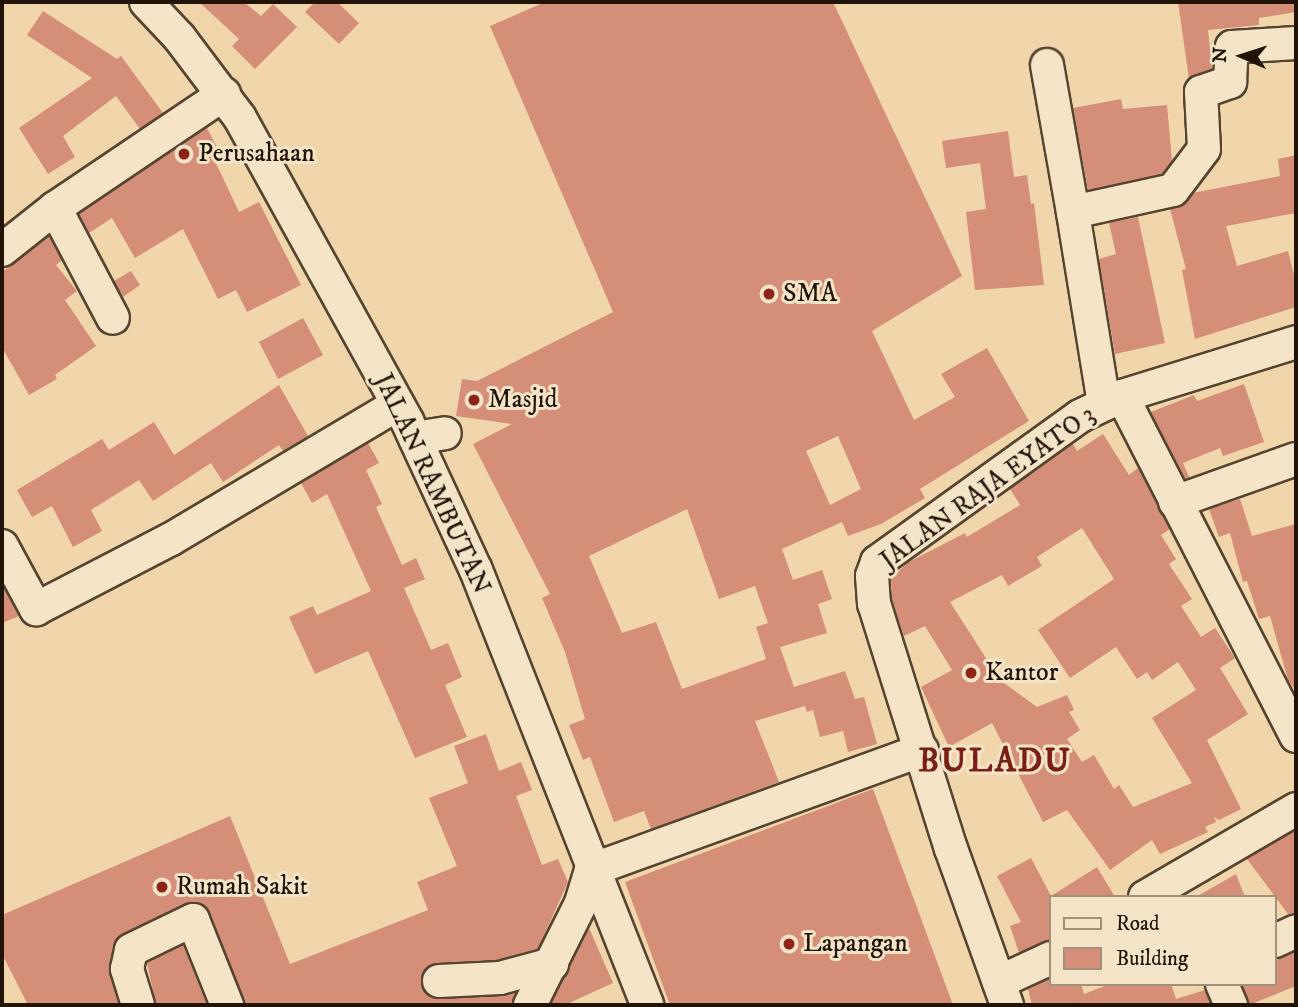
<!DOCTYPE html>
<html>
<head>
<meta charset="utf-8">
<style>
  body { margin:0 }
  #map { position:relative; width:1298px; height:1007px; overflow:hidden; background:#f1d5ab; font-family:"IM FELL DW Pica",serif }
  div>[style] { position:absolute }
  .building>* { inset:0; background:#d58f78 }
  .roads { filter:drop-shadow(2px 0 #55442f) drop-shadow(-2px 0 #55442f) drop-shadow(0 2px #55442f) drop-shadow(0 -2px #55442f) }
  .minor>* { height:32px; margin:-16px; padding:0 16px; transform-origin:16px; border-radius:16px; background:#f6e4c8 }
  .dots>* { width:19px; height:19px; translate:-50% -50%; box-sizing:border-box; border:4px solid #f6e4c8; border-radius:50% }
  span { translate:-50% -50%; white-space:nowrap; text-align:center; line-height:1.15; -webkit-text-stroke:6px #f6e4c8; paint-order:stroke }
  .poi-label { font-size:26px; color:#211306 }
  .left { translate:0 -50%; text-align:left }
  .street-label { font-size:26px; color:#211306 }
  .district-label { font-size:33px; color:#7a1f14; font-weight:700; letter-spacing:2px }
  .frame { position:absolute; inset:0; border:4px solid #211306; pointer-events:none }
  .legend { position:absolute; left:1049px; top:895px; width:228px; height:91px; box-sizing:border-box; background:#f6e4c8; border:2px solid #a1907a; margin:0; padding:9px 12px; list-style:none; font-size:21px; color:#211306 }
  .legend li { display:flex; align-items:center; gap:14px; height:35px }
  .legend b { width:35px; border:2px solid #a1907a }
  .north { position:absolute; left:1207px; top:21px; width:70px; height:70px; -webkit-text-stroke:5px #f6e4c8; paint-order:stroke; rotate:273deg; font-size:19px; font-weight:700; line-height:28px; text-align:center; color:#211306 }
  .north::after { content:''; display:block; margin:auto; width:24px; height:32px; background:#211306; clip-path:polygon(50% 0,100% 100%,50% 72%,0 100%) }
</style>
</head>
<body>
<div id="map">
  <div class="building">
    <i style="clip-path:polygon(199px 2px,244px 2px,261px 16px,273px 4px,297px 27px,255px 69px,232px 46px,239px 39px)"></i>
    <i style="clip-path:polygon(315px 2px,337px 2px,359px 23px,339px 44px,305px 12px)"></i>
    <i style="clip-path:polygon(evenodd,545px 2px,833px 2px,962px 276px,872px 331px,914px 420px,955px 397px,941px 374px,987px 348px,1029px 421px,920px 489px,925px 498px,881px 524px,848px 536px,842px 522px,782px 549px,793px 580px,822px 570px,832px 599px,818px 604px,827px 633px,780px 647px,794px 687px,845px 671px,855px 699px,864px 697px,877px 744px,848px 752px,843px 731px,820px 737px,813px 710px,807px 712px,805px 706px,755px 721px,779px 782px,651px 829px,644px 811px,614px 822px,590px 757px,583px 760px,569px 725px,585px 719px,565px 652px,542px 598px,550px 594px,473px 444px,512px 424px,456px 416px,462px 379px,477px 381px,613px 312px,490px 26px,545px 2px,838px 436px,861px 489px,830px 505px,806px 451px,838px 436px,545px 2px,687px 509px,719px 599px,755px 586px,768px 623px,756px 627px,766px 659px,682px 689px,656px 622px,622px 633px,589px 556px,687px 509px)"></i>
    <i style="clip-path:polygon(1178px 2px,1296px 2px,1296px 12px,1259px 18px,1259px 25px,1208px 30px,1212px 69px,1189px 79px)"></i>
    <i style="clip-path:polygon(43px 11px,117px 59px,121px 56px,163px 113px,140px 129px,116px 96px,63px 136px,75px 157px,48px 174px,19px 128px,92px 78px,27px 35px)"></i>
    <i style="clip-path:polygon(1121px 99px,1123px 109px,1167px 105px,1172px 161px,1162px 174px,1088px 190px,1073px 108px)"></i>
    <i style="clip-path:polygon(207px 128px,221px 155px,214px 159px,239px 212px,259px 202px,301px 285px,247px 312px,236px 290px,218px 299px,183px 229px,135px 258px,112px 218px,89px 233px,79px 214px)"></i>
    <i style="clip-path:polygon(1008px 131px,1014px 177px,1027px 175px,1031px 204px,1034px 203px,1044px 285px,975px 290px,966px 212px,986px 209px,980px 163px,946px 168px,942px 141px)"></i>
    <i style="clip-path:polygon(1296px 155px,1296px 213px,1226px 226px,1237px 266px,1288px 251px,1296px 283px,1296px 307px,1195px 339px,1182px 270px,1186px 269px,1170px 209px,1193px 193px,1280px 176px,1278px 159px)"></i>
    <i style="clip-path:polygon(1138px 217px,1165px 343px,1115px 354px,1099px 259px,1116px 254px,1109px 223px)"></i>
    <i style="clip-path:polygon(49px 236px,62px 260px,56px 265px,77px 291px,65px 300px,96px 346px,55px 375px,57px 379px,29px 395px,2px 347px,2px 272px)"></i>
    <i style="clip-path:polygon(131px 271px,140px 285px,123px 297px,114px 281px)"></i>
    <i style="clip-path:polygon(303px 318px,323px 355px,278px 379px,259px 342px)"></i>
    <i style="clip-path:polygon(1244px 384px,1264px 442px,1223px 456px,1220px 448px,1183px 463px,1189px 477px,1185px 479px,1151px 412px,1194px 395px,1197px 401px)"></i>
    <i style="clip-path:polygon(279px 385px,308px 436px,283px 451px,279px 445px,223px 482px,211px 463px,153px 501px,139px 480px,91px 510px,102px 531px,73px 547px,52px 506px,32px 517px,17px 490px,102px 439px,109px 450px,154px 422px,174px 455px)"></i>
    <i style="clip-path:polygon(evenodd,1103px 434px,1129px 475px,1138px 468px,1170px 529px,1161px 535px,1176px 559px,1169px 564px,1192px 599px,1181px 606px,1201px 637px,1215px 628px,1235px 658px,1220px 668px,1248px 714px,1207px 740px,1241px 809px,1219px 820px,1214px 817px,1216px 822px,1205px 827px,1208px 832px,1160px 854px,1152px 840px,1110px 870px,1067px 810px,1043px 822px,992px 723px,949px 747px,921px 687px,952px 670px,925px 626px,904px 636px,892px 601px,891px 579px,907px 563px,965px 533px,967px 537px,1020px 505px,1010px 489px,1073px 444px,1077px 451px,1103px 434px,1082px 528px,1114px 579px,1038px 630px,1070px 678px,1116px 647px,1137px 679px,1147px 672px,1152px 680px,1178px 662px,1196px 690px,1152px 718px,1192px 783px,1133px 807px,1119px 785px,1114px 789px,1094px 755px,1082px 762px,1067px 739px,1080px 730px,1069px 712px,1074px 710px,1067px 695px,1037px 707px,1000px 680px,950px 602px,1002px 575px,1008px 586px,1042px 566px,1037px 557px,1082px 528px)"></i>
    <i style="clip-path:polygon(368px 443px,379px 463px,366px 470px,382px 504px,376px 507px,402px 565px,416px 558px,425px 579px,404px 588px,431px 650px,448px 643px,462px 677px,445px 685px,467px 737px,415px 758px,368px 651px,315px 674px,289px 617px,313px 606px,317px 615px,371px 591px,327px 494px,312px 503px,301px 483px)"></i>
    <i style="clip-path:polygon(1240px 499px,1252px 536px,1296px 524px,1296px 691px,1288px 680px,1270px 616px,1259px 619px,1247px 581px,1243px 582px,1230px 533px,1219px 537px,1209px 509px)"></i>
    <i style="clip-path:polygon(2px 584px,19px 616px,2px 623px)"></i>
    <i style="clip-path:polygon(486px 734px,499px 771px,521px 762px,532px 790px,516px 796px,542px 865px,558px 859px,568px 882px,538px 949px,497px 960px,437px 963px,423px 972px,421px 983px,430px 997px,439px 999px,516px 993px,512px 1005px,245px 1005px,210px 913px,194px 902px,116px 939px,109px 966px,119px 1005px,28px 1005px,2px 954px,2px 915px,230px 816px,290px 964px,428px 910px,417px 882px,457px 866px,429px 798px,468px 783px,454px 746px)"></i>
    <i style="clip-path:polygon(873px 789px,953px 1005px,670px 1005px,625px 882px)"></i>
    <i style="clip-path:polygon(1296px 830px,1296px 913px,1288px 914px,1247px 859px)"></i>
    <i style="clip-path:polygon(1031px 858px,1051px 896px,1097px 867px,1115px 897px,1051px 897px,1051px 940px,1019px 953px,1010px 926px,1021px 922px,997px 876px)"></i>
    <i style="clip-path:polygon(1236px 874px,1245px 897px,1196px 897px)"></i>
    <i style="clip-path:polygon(589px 928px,613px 983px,565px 1005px,550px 1005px)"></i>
    <i style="clip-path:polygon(183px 945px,207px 1005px,156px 1005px,147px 963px)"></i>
    <i style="clip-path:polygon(1296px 951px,1296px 986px,1249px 1005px,1242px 984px,1275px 984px,1275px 959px)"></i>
    <i style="clip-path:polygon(1051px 978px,1051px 984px,1081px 984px,1084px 994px,1110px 984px,1171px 984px,1176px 999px,1205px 990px,1211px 1005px,1032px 1005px,1028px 989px)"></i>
  </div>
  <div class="roads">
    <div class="minor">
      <i style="left:146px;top:2px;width:48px;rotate:46.7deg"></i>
      <i style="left:179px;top:37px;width:101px;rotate:53deg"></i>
      <i style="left:240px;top:118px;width:346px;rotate:61.1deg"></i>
      <i style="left:407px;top:421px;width:164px;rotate:65.2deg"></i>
      <i style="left:476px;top:570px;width:467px;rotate:68.5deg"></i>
      <i style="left:1047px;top:65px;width:149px;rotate:80deg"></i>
      <i style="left:55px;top:208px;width:124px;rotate:62.2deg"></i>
      <i style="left:2px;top:250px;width:68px;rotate:-38.4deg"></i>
      <i style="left:55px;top:208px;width:204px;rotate:-34deg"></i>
      <i style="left:1122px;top:396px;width:382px;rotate:62.9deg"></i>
      <i style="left:1104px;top:404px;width:194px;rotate:-99.2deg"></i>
      <i style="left:1073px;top:212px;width:102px;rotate:-12.4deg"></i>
      <i style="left:1173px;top:190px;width:51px;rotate:-52.9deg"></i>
      <i style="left:1204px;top:149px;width:57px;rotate:-93deg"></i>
      <i style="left:1201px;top:92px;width:31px;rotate:-19deg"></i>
      <i style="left:1230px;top:82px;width:35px;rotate:-87deg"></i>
      <i style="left:1232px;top:47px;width:64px;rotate:-3.6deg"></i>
      <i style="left:415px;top:438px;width:30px;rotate:-9deg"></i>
      <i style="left:1175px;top:502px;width:128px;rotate:-19.6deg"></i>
      <i style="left:2px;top:546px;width:72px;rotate:61.6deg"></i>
      <i style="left:36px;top:609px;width:152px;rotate:-27.4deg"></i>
      <i style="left:171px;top:539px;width:263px;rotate:-30.7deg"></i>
      <i style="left:1145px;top:897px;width:175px;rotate:-30.2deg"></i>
      <i style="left:1275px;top:941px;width:23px;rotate:-25deg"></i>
      <i style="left:439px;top:981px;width:61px;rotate:-2.8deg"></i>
      <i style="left:500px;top:978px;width:54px;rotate:-15.1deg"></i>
      <i style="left:999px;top:982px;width:57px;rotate:-24.8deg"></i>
      <i style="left:1222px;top:984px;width:23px;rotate:67deg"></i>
      <i style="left:138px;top:1005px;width:38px;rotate:-107deg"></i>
      <i style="left:127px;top:969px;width:19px;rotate:-78deg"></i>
      <i style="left:131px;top:950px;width:69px;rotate:-25.8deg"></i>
      <i style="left:193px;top:920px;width:92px;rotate:68.2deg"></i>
      <i style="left:530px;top:1005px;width:114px;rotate:-63.4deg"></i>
      <i style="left:581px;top:903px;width:34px;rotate:-73deg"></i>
      <i style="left:591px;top:870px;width:352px;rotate:-19.9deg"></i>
      <i style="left:1007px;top:1005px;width:166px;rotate:-109.7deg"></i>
      <i style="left:951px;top:849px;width:257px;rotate:-107.4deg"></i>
      <i style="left:874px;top:604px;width:28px;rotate:-94deg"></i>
      <i style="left:872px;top:576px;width:15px;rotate:-70deg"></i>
      <i style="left:877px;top:562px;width:250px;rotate:-35.7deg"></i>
      <i style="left:1080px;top:416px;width:47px;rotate:-25.5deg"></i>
      <i style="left:1122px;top:396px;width:182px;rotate:-17.2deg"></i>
    </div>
  </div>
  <div class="dots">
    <i style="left:184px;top:154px;background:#8f2418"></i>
    <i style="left:769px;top:294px;background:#8f2418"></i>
    <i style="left:474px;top:400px;background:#8f2418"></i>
    <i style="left:971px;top:673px;background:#8f2418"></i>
    <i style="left:162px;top:887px;background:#8f2418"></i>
    <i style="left:789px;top:944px;background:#8f2418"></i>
  </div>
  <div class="poi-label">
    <span class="left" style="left:198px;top:154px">Perusahaan</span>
    <span class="left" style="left:783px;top:294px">SMA</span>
    <span class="left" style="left:488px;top:400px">Masjid</span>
    <span class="left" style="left:985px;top:673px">Kantor</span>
    <span class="left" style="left:176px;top:887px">Rumah Sakit</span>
    <span class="left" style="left:803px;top:944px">Lapangan</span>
  </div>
  <div class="street-label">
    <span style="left:432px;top:484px;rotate:65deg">JALAN RAMBUTAN</span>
    <span style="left:988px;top:488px;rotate:-36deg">JALAN RAJA EYATO 3</span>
  </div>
  <div class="district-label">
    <span style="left:995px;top:762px">BULADU</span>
  </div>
  <div class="frame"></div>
  <ul class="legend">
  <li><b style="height:9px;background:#f6e4c8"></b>Road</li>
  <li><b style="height:19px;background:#d58f78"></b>Building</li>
  </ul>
  <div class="north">N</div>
</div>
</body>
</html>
